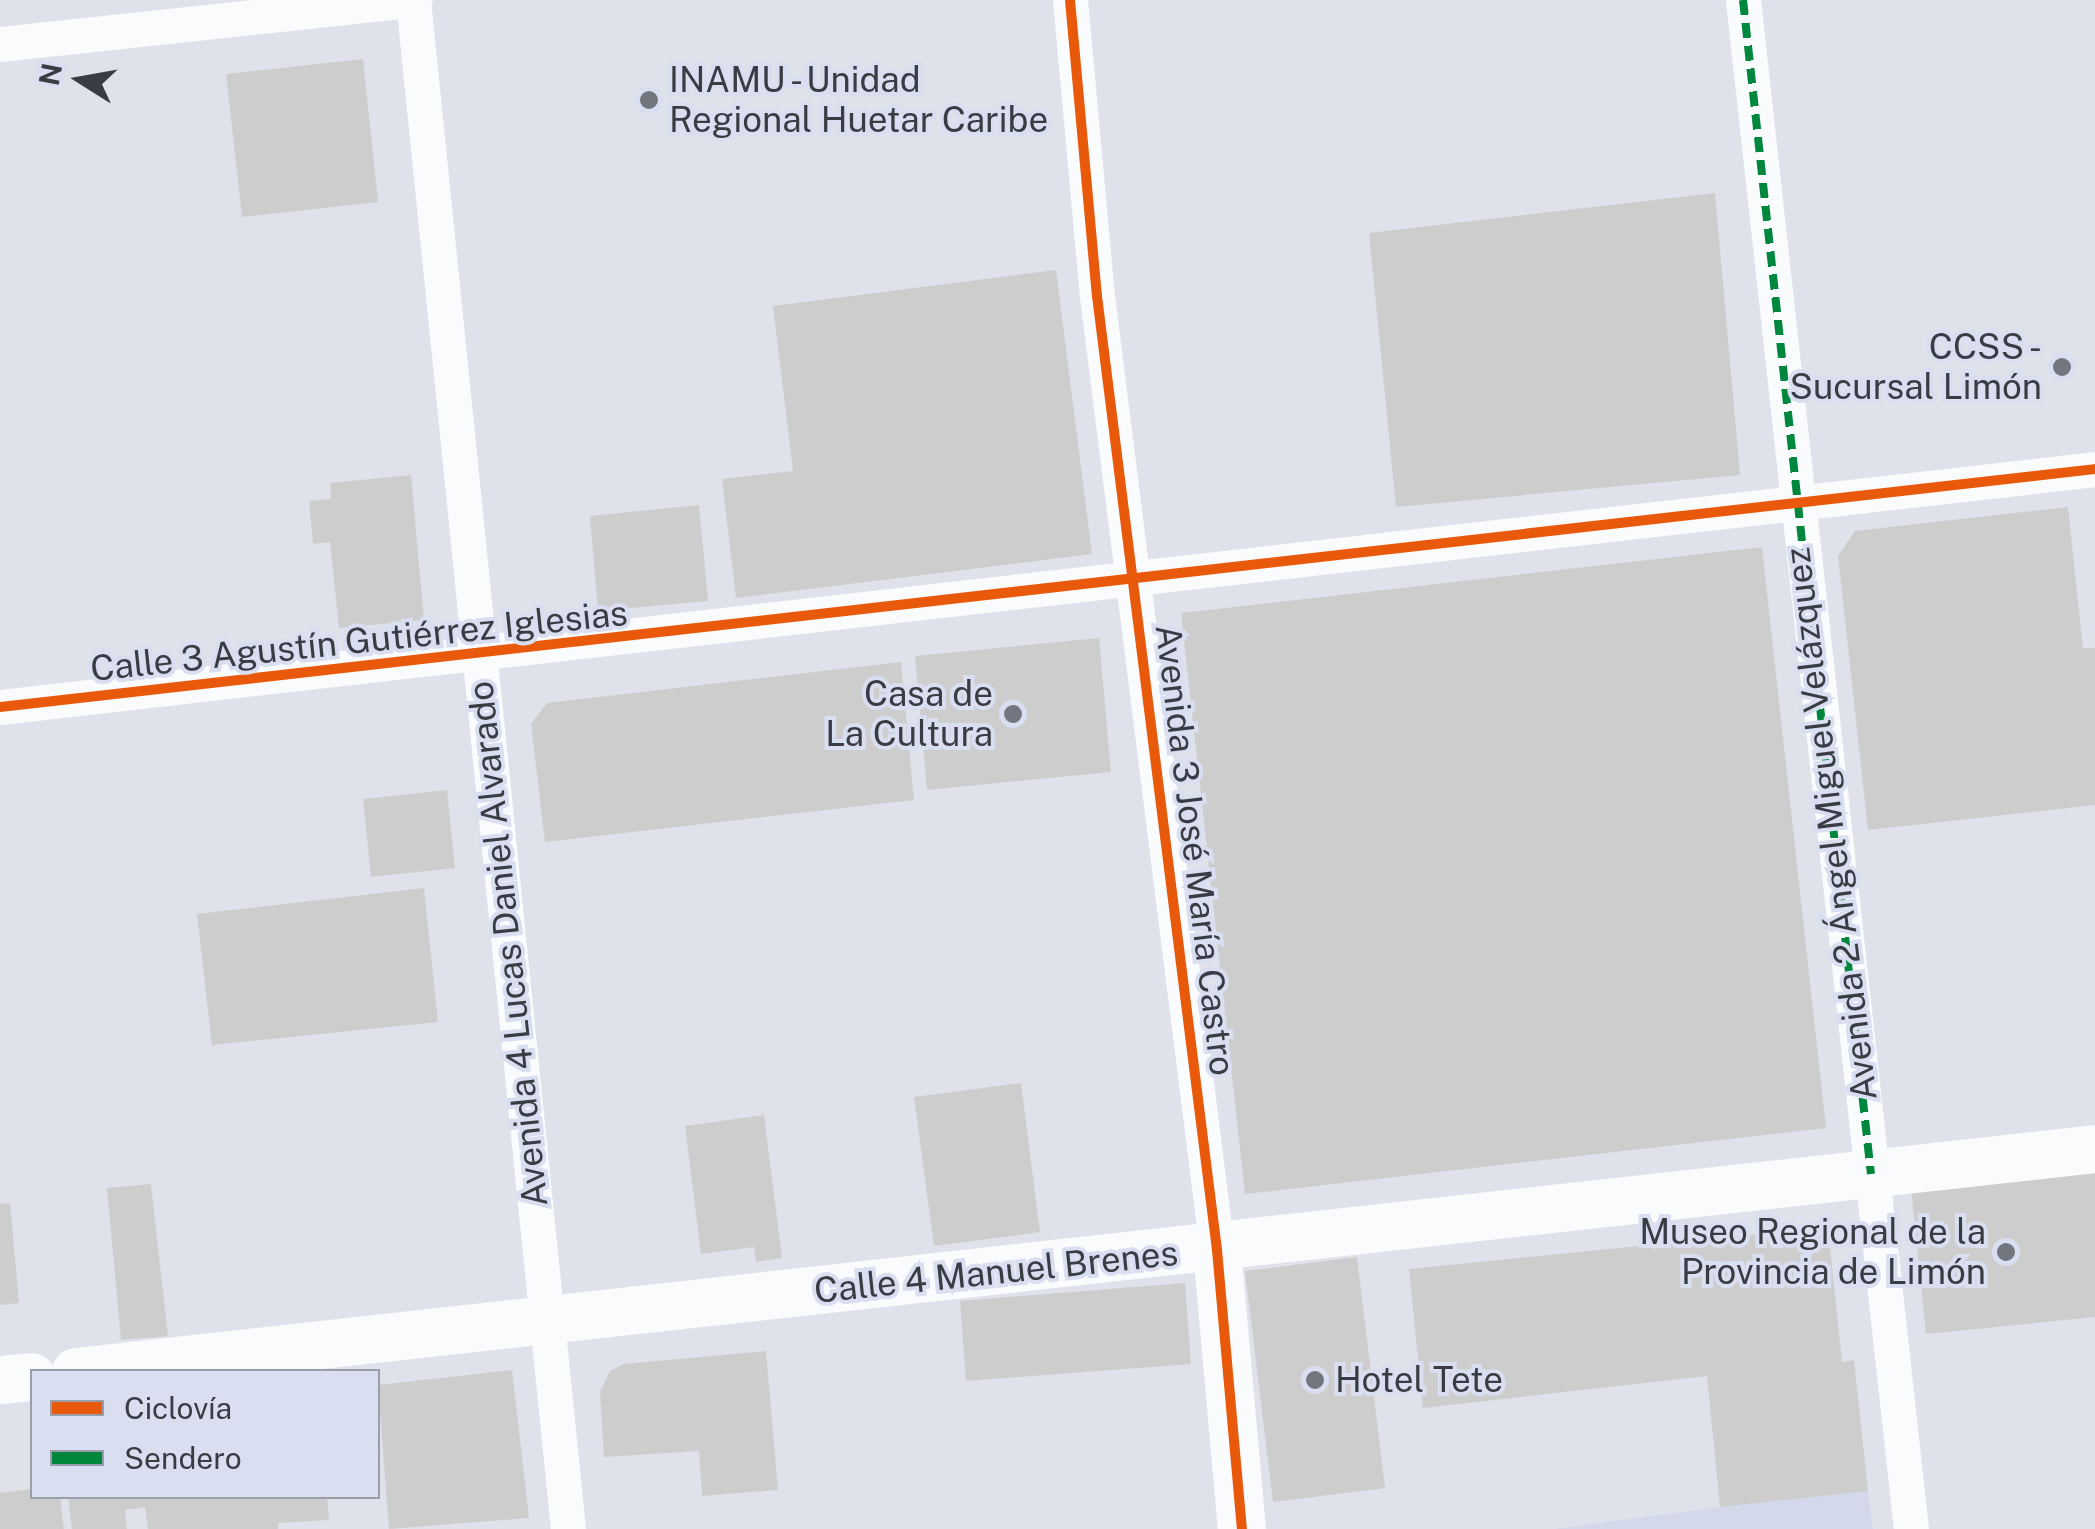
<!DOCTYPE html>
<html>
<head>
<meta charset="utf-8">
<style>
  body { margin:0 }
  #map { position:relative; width:2095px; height:1529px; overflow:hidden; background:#dfe2eb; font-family:"Public Sans",sans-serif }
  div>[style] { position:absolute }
  .built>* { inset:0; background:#d3d9eb }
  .building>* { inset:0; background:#cecdce }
  .street>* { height:35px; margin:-17.5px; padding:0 17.5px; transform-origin:17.5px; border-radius:17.5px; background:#fafbfc }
  .secondary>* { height:48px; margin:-24px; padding:0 24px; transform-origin:24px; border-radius:24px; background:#fafbfc }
  .quiet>* { height:8px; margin-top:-4px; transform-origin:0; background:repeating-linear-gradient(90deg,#00873e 0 15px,transparent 0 23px) }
  .cycleway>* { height:10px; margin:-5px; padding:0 5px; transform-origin:5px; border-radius:5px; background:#e8590c }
  .dots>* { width:28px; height:28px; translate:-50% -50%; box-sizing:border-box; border:5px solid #d9dff1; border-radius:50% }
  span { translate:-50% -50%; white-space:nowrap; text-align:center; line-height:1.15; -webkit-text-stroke:8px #d9dff1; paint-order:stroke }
  .poi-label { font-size:35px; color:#393c43 }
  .left { translate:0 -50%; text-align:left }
  .right { translate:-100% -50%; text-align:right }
  .street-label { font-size:35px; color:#393c43 }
  .legend { position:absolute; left:30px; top:1369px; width:350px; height:130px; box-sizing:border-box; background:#d9dff1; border:2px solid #999eab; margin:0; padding:12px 18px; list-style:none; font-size:30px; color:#393c43 }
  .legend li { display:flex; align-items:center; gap:20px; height:50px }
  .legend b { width:50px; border:2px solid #999eab }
  .north { position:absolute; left:30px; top:30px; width:100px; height:100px; -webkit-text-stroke:8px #d9dff1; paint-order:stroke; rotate:281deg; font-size:28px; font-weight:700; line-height:40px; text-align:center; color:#393c43 }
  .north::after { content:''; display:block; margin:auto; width:35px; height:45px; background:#393c43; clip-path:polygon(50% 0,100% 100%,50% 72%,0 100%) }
</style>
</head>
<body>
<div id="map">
  <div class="built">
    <i style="clip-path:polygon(1868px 1491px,1873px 1529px,1554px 1529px,1720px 1507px)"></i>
  </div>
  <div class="building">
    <i style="clip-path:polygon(363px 59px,378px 202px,242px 217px,226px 74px)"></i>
    <i style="clip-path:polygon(1715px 193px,1740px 475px,1396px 507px,1369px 233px)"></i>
    <i style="clip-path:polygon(1056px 270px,1092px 554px,736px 598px,722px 479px,793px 471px,773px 306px)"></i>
    <i style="clip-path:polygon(411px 475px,424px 620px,339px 628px,330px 542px,313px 544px,309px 501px,331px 499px,330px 483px)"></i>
    <i style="clip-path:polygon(699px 505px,708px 601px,598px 611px,590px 516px)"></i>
    <i style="clip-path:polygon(2068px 507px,2083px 648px,2095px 648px,2095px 805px,1868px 830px,1838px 556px,1855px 531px)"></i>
    <i style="clip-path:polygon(1762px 547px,1826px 1128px,1245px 1194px,1181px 613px)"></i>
    <i style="clip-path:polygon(1099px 638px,1111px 772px,927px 790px,915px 656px)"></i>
    <i style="clip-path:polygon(901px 662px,914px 800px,545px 842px,531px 724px,547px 703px)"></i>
    <i style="clip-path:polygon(447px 790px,455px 868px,371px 877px,363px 799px)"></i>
    <i style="clip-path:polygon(424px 888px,438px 1022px,212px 1045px,197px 914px)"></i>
    <i style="clip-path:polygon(1021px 1083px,1040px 1232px,934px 1246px,914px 1097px)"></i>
    <i style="clip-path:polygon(764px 1115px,782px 1258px,756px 1262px,754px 1247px,701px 1254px,685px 1126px)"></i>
    <i style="clip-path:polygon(2095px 1169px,2095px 1317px,1926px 1334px,1911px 1188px)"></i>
    <i style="clip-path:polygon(151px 1184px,168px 1336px,121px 1340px,107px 1188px)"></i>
    <i style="clip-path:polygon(10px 1203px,19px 1303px,0 1305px,0 1204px)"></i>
    <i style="clip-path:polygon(1828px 1227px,1842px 1362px,1854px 1360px,1868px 1491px,1720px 1507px,1707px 1376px,1423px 1408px,1409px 1269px)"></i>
    <i style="clip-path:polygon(1357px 1257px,1385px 1488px,1273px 1502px,1245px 1271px)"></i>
    <i style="clip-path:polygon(1185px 1283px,1191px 1364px,966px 1381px,960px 1301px)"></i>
    <i style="clip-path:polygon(766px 1351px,778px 1490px,702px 1496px,699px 1451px,604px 1457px,600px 1392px,610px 1371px,624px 1364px)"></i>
    <i style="clip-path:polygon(512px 1370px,529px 1518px,389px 1529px,378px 1385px)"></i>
    <i style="clip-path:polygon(32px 1489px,32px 1496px,60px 1496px,64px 1529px,0 1529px,0 1493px)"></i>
    <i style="clip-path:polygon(68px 1496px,327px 1496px,329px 1520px,278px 1523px,278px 1529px,148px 1529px,145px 1507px,125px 1510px,127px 1529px,72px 1529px)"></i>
  </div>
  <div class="street">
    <i style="left:413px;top:0;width:1537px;rotate:84.21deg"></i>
    <i style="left:1070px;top:0;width:297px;rotate:84.8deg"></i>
    <i style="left:1097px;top:296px;width:962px;rotate:82.83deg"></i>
    <i style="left:1743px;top:0;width:1538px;rotate:83.73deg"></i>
    <i style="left:0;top:44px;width:417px;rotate:-6.1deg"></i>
    <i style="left:0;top:707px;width:2108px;rotate:-6.48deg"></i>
  </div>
  <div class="secondary">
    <i style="left:1217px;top:1250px;width:280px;rotate:84.9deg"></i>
    <i style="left:76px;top:1372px;width:2031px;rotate:-6.3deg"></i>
    <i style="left:0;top:1380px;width:32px;rotate:-5deg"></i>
  </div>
  <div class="quiet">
    <i style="left:1743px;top:0;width:1181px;rotate:83.78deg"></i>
  </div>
  <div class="cycleway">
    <i style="left:1070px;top:0;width:297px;rotate:84.8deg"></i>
    <i style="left:1097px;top:296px;width:962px;rotate:82.83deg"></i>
    <i style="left:1217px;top:1250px;width:280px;rotate:84.9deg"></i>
    <i style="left:0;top:707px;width:2108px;rotate:-6.48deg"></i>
  </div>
  <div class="dots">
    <i style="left:649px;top:100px;background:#73767e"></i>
    <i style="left:2062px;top:367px;background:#73767e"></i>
    <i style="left:1013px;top:714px;background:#73767e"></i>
    <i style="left:2006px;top:1252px;background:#73767e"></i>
    <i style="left:1315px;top:1380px;background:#73767e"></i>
  </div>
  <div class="poi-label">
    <span class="left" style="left:669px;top:100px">INAMU - Unidad<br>Regional Huetar Caribe</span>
    <span class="right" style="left:2042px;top:367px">CCSS -<br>Sucursal Limón</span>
    <span class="right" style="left:993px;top:714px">Casa de<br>La Cultura</span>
    <span class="right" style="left:1986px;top:1252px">Museo Regional de la<br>Provincia de Limón</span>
    <span class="left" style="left:1335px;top:1380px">Hotel Tete</span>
  </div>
  <div class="street-label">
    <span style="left:359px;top:641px;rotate:-6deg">Calle 3 Agustín Gutiérrez Iglesias</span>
    <span style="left:1831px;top:824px;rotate:-97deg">Avenida 2 Ángel Miguel Velázquez</span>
    <span style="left:1195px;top:850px;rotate:83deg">Avenida 3 José María Castro</span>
    <span style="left:508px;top:944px;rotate:-96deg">Avenida 4 Lucas Daniel Alvarado</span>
    <span style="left:996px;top:1272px;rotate:-6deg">Calle 4 Manuel Brenes</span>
  </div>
  <ul class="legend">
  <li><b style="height:12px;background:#e8590c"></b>Ciclovía</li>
  <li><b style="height:12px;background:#00873e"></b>Sendero</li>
  </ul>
  <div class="north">N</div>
</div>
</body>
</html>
